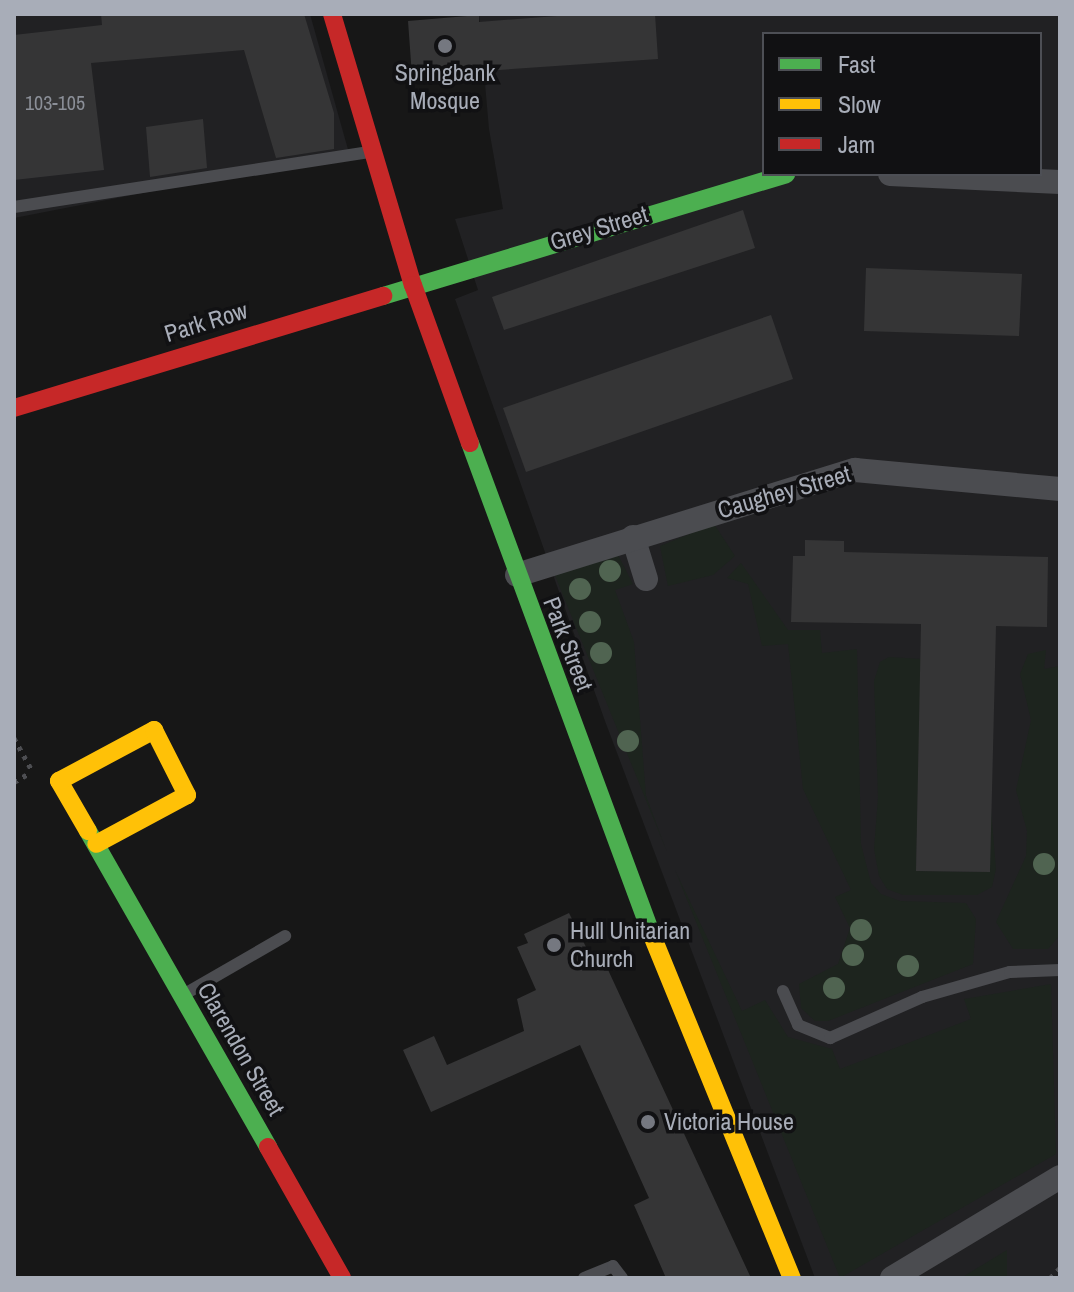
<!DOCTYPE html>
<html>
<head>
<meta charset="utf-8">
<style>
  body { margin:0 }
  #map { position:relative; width:1074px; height:1292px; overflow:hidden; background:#171717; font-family:"Archivo Narrow",sans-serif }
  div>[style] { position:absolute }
  .built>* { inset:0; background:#212123 }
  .green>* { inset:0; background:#1d241e }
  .building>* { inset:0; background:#353536 }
  .path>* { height:5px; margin-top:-2.5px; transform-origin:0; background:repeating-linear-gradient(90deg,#4d4e52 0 4px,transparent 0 10px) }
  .lane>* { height:12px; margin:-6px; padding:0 6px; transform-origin:6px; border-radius:6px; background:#4b4c50 }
  .street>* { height:24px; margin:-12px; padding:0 12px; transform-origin:12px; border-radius:12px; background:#4b4c50 }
  .fast>* { height:18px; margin:-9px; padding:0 9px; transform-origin:9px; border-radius:9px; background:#4caf50 }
  .slow>* { height:18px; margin:-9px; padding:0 9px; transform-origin:9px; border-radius:9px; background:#ffc107 }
  .jam>* { height:18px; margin:-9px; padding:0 9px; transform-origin:9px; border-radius:9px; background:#c62828 }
  .trees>* { width:22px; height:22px; margin:-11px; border-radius:50%; background:#506451 }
  .dots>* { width:22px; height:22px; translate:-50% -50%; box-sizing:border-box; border:4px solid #111113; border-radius:50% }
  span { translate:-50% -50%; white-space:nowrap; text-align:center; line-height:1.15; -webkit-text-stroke:7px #111113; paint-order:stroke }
  .number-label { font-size:20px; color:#8b8f98 }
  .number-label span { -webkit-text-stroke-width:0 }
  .poi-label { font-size:24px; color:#a8adb8 }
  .left { translate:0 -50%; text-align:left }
  .street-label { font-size:24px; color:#a8adb8 }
  .frame { position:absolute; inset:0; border:16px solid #a8adb8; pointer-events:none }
  .legend { position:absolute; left:762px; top:32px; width:280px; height:144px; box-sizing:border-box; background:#111113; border:2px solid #4d4f55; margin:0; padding:10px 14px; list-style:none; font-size:24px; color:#a8adb8 }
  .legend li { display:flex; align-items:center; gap:16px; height:40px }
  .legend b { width:40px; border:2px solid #4d4f55 }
</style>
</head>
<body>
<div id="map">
  <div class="built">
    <i style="clip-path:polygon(14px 14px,310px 14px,349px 153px,14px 218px)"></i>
    <i style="clip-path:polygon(evenodd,479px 14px,1060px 14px,1060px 1278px,815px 1278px,605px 721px,455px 299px,478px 290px,455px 219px,503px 209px,489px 129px,479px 14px,764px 34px,1040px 34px,1040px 174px,764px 174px,764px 34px)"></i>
  </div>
  <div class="green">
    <i style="clip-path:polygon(714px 524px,735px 556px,713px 575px,668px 586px,660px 546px)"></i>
    <i style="clip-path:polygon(618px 555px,633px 584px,615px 590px,634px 642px,646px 796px,667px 852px,554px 573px)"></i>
    <i style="clip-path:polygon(741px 563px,788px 630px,820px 630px,822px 653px,857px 649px,861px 844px,871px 883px,881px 894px,900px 901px,966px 903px,976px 919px,973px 964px,828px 1021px,815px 1021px,801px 1008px,799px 984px,838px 964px,850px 928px,835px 897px,851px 890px,803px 789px,788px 644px,762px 646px,748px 584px,727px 578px)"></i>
    <i style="clip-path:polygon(1046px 650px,1044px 669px,1060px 666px,1060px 935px,1048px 949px,1013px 949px,996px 922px,1026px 856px,1027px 831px,1016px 790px,1031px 720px,1020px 674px,1028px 654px)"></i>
    <i style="clip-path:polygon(889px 657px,921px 659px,916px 871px,990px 872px,991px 809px,996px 869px,992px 887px,977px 895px,903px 895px,887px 889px,879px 876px,874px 849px,878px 797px,874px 681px,880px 662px)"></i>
    <i style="clip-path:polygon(675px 870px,742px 1011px,765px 1000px,788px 1037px,832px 1049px,840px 1069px,971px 1019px,964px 999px,1051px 984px,1056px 1154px,840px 1278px)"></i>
    <i style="clip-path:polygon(1007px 1250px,1007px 1278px,961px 1278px)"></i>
  </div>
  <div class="building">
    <i style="clip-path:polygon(101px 14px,304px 14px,334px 113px,334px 149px,276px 158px,244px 50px,91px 63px,104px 170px,14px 180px,14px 35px,102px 25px)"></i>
    <i style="clip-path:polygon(583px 14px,655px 14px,658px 59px,412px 76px,408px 21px,479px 15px,479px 22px)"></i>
    <i style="clip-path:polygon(203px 119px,207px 168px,150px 177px,146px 127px)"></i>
    <i style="clip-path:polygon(743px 210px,755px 248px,504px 330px,492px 297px)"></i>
    <i style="clip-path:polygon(866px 268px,1022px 274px,1019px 336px,864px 331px)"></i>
    <i style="clip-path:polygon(771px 315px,793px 379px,526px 472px,503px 408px)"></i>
    <i style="clip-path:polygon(805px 540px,844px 541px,844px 552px,1048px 557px,1047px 627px,996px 626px,990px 872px,916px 871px,921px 624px,791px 622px,793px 556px,805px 556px)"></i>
    <i style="clip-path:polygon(569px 913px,594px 963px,603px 959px,751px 1278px,666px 1278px,634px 1205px,649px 1198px,580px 1045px,431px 1112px,403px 1050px,434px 1036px,447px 1065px,524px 1031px,517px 999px,536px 990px,517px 947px,528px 943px,524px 934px)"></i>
  </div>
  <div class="path">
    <i style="left:14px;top:738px;width:35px;rotate:61deg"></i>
    <i style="left:14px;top:782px;width:16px;rotate:-30deg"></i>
    <i style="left:1050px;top:1278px;width:14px;rotate:-45deg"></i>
  </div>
  <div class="lane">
    <i style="left:14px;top:207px;width:361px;rotate:-8.8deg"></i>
    <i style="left:783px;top:991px;width:37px;rotate:66deg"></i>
    <i style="left:798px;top:1025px;width:35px;rotate:22deg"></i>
    <i style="left:830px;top:1038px;width:101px;rotate:-24deg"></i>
    <i style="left:922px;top:997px;width:91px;rotate:-15.9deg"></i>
    <i style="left:1010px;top:972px;width:50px;rotate:-2.3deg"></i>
    <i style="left:183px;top:995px;width:118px;rotate:-30deg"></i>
    <i style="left:584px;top:1278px;width:31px;rotate:-22deg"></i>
    <i style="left:613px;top:1266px;width:15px;rotate:53deg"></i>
  </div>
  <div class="street">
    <i style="left:890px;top:174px;width:170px;rotate:2.7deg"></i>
    <i style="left:633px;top:537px;width:44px;rotate:72.8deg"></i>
    <i style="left:517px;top:575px;width:354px;rotate:-17.3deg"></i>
    <i style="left:855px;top:470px;width:206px;rotate:5.3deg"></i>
    <i style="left:892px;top:1278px;width:196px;rotate:-31deg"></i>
  </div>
  <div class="fast">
    <i style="left:383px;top:296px;width:421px;rotate:-16.8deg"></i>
    <i style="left:470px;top:443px;width:522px;rotate:69.73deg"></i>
    <i style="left:88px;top:831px;width:364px;rotate:60.3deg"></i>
  </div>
  <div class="slow">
    <i style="left:88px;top:831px;width:58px;rotate:-120.1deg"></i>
    <i style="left:59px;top:781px;width:108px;rotate:-28.2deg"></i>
    <i style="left:154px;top:730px;width:73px;rotate:63.1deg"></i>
    <i style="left:187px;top:795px;width:103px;rotate:151.7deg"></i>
    <i style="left:651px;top:933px;width:373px;rotate:67.8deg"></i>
  </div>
  <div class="jam">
    <i style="left:332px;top:14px;width:283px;rotate:73.4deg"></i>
    <i style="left:413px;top:285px;width:168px;rotate:70.2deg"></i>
    <i style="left:14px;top:408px;width:386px;rotate:-16.9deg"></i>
    <i style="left:268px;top:1147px;width:150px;rotate:60.5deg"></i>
  </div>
  <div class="trees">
    <i style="left:610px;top:571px"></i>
    <i style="left:580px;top:589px"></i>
    <i style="left:590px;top:622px"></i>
    <i style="left:601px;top:653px"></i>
    <i style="left:628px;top:741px"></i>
    <i style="left:1044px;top:864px"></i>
    <i style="left:861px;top:930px"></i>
    <i style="left:853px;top:955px"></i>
    <i style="left:908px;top:966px"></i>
    <i style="left:834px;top:988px"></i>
  </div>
  <div class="dots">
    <i style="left:445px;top:46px;background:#757880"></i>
    <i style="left:554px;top:945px;background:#757880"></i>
    <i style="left:648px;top:1122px;background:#757880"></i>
  </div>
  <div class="number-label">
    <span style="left:55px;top:102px">103-105</span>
  </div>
  <div class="poi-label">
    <span style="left:445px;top:87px">Springbank<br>Mosque</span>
    <span class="left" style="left:570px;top:945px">Hull Unitarian<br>Church</span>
    <span class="left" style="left:664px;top:1122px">Victoria House</span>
  </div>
  <div class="street-label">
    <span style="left:599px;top:228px;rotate:-17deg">Grey Street</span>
    <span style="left:206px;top:322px;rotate:-17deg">Park Row</span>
    <span style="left:784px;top:492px;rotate:-16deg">Caughey Street</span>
    <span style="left:568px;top:644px;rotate:69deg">Park Street</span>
    <span style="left:241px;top:1049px;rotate:60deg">Clarendon Street</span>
  </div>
  <div class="frame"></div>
  <ul class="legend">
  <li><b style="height:10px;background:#4caf50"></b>Fast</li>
  <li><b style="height:10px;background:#ffc107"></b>Slow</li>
  <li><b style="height:10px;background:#c62828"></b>Jam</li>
  </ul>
</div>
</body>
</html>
